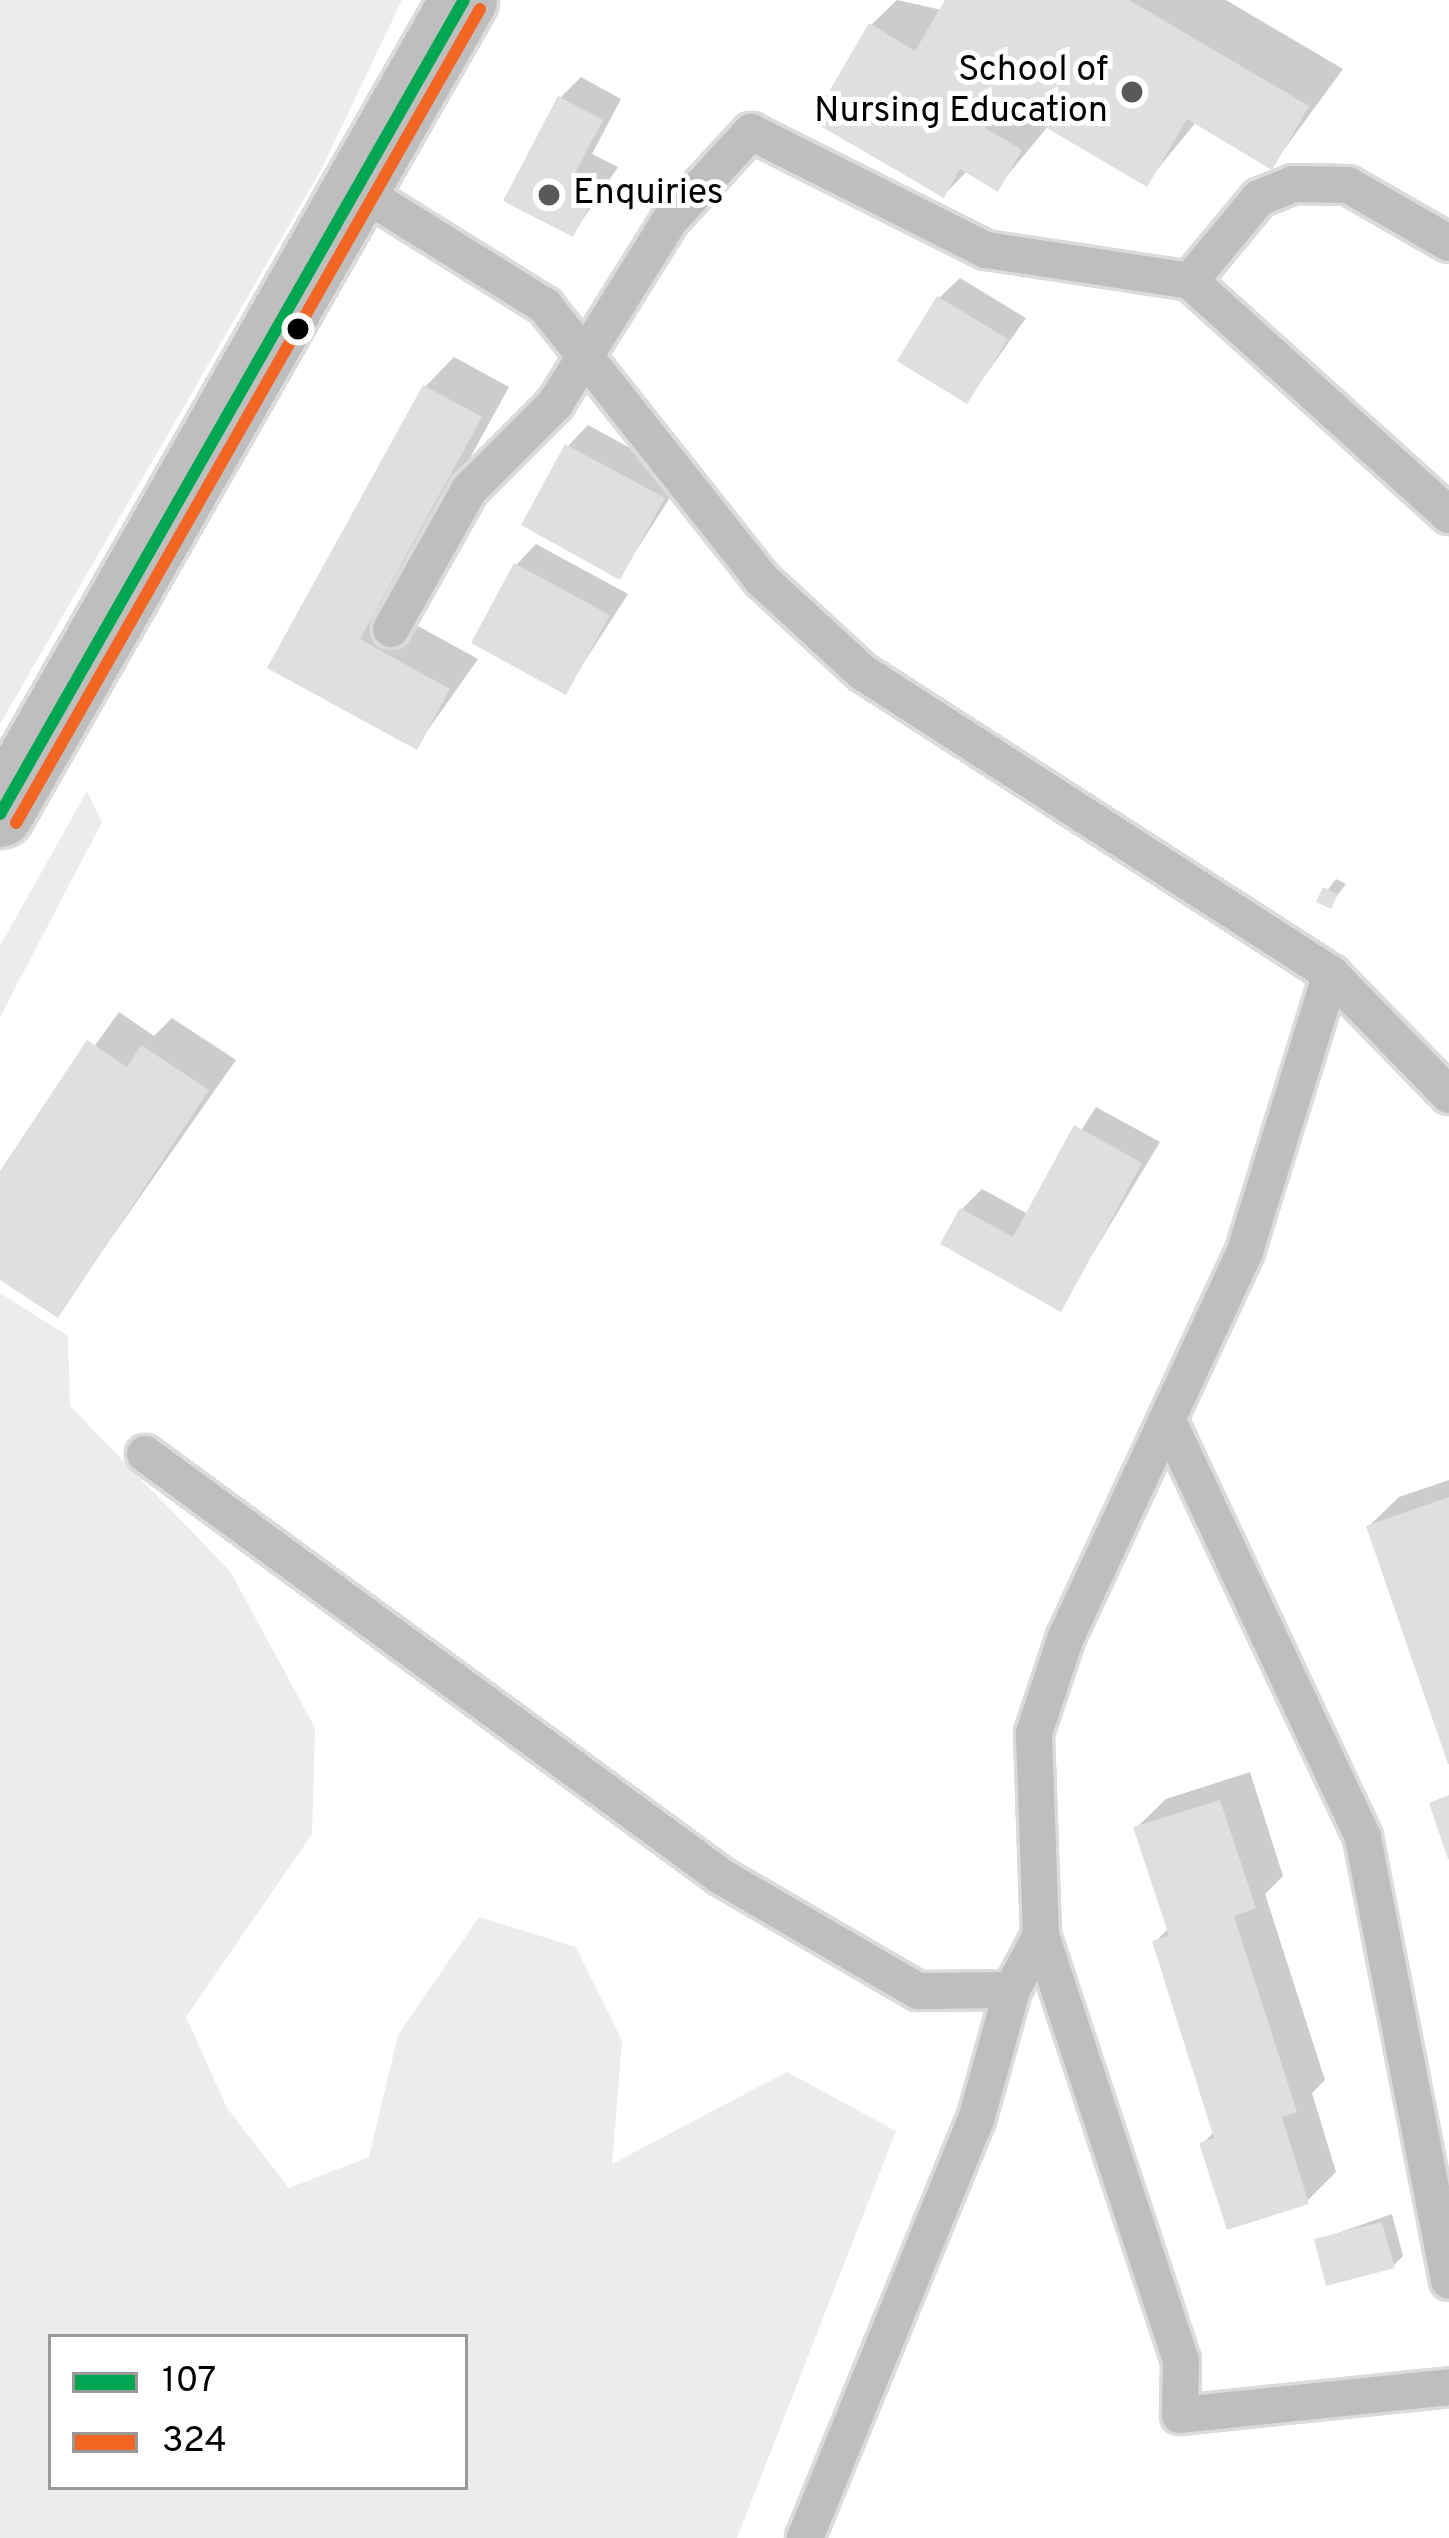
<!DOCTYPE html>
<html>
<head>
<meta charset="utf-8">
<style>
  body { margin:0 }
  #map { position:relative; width:1449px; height:2538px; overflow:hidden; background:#fff; font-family:Overpass,sans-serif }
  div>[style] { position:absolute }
  .green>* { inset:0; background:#ececec }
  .shadow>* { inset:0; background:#0003 }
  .building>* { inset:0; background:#dfdfdf }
  .roads { filter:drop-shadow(3px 0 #dbdbdb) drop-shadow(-3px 0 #dbdbdb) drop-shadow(0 3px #dbdbdb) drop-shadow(0 -3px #dbdbdb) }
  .lane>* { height:36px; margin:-18px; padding:0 18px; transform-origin:18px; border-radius:18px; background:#bebebe }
  .primary>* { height:66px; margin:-33px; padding:0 33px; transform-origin:33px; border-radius:33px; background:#bebebe }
  .bus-1>* { height:12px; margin:-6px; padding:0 6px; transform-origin:6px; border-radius:6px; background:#00a651 }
  .bus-2>* { height:12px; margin:-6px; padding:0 6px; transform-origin:6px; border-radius:6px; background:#f26522 }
  .dots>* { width:33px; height:33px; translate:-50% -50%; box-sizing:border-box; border:6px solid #fff; border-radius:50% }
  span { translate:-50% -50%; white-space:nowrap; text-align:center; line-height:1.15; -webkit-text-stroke:10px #fff; paint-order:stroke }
  .poi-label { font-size:36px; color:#000 }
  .right { translate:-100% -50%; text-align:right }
  .left { translate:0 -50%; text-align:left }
  .legend { position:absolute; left:48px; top:2334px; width:420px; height:156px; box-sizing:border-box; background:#fff; border:3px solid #999; margin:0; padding:15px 21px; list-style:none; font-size:36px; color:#000 }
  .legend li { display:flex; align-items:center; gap:24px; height:60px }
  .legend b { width:60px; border:3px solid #999 }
</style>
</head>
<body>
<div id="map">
  <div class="green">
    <i style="clip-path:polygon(0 0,402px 0,321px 170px,0 724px)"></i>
    <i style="clip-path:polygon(87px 791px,102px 822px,0 1017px,0 946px)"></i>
    <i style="clip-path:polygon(evenodd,0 1293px,68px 1336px,70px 1406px,230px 1571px,315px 1728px,312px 1834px,186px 2017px,227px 2108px,289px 2188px,369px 2157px,398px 2035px,479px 1917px,576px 1947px,622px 2041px,612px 2164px,787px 2072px,896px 2131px,737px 2538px,0 2538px,0 1293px,51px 2337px,465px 2337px,465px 2487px,51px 2487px,51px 2337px)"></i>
  </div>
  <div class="shadow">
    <i style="clip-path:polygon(897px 0,942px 10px,948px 0,1226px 0,1343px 69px,1272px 166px,1197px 121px,1146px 183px,1049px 125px,997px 188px,968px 170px,944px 195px,871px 25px)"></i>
    <i style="clip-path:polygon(581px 77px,621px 99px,592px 154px,618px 167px,573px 234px,560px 98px)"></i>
    <i style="clip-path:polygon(960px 278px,1026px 318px,967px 401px,939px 298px)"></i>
    <i style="clip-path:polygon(454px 357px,509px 387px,387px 609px,478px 659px,416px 747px,271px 666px,425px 387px)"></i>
    <i style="clip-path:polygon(588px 425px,683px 477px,620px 576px,568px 446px)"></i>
    <i style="clip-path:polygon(536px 544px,628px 594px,565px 692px,516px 565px)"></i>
    <i style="clip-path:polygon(1336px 879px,1346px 884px,1330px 905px,1320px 900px)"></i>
    <i style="clip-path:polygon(119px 1012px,154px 1036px,172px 1018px,236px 1060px,58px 1314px,0 1276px,0 1177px)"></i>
    <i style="clip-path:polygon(1096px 1107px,1160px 1142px,1060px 1308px,962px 1209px,982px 1189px,1028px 1214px)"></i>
    <i style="clip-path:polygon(1449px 1480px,1449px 1757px,1369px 1526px,1399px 1497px)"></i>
    <i style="clip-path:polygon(1250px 1772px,1283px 1876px,1265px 1894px,1325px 2080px,1312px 2093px,1336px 2172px,1307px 2201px,1202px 2144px,1215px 2131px,1155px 1942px,1169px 1928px,1136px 1828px,1166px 1799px)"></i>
    <i style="clip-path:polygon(1392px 2214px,1403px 2256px,1393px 2266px,1318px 2240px)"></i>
  </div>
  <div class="building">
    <i style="clip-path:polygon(945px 0,1129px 0,1309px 106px,1272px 170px,1187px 119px,1147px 187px,1001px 101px,985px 128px,1022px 150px,998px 192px,960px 169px,944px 198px,812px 121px,869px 23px,915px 51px)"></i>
    <i style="clip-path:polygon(558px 96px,603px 120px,574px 175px,599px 188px,573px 237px,503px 201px)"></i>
    <i style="clip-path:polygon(937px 296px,1008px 339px,967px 404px,897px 361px)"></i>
    <i style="clip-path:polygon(423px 385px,482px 417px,360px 639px,450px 689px,417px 750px,267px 668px)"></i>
    <i style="clip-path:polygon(565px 444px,665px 498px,620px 580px,521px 525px)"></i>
    <i style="clip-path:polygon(514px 563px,610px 615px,566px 695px,471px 643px)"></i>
    <i style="clip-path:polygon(1323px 887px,1338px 894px,1331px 909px,1316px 902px)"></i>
    <i style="clip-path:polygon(87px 1040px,127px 1067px,141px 1045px,209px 1090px,58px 1318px,0 1280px,0 1171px)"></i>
    <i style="clip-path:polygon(1074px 1125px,1142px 1163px,1061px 1312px,940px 1244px,960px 1208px,1013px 1237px)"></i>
    <i style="clip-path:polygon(1449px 1497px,1449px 1764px,1448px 1764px,1366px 1526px)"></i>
    <i style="clip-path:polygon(1449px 1795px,1449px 1859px,1448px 1859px,1429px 1803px)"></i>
    <i style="clip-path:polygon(1220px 1800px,1256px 1908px,1234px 1916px,1297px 2112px,1282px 2117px,1309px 2204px,1227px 2230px,1199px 2143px,1214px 2138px,1152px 1941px,1169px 1936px,1133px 1827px)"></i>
    <i style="clip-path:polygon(1382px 2222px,1395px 2268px,1326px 2286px,1314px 2239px)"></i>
  </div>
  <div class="roads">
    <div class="lane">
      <i style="left:354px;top:187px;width:225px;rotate:31.9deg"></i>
      <i style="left:545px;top:306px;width:348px;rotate:51.6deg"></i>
      <i style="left:761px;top:579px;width:137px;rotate:42.6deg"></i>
      <i style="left:862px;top:672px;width:558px;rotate:32.78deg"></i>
      <i style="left:1331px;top:974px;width:169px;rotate:45.7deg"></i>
      <i style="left:1190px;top:281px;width:108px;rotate:-50.3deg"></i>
      <i style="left:1259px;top:198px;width:37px;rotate:-22deg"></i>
      <i style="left:1293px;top:184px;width:55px;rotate:1deg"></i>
      <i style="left:1348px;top:185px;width:116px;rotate:29.9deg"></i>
      <i style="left:391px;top:629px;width:159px;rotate:-60.7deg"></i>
      <i style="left:469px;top:490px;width:122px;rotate:-45deg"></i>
      <i style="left:555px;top:404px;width:217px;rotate:-58deg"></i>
      <i style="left:670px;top:220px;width:120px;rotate:-47.4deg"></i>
      <i style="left:751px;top:132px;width:263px;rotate:26.7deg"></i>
      <i style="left:986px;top:250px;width:206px;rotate:8.6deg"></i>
      <i style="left:1190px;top:281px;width:349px;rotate:42.1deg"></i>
      <i style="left:1168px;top:1421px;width:460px;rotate:64.9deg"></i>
      <i style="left:1363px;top:1838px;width:451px;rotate:79deg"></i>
      <i style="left:145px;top:1454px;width:715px;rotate:36.25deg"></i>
      <i style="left:722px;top:1877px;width:227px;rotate:30.2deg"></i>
      <i style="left:918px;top:1991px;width:94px;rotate:-0.6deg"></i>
      <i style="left:1012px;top:1990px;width:62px;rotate:-62.2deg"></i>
      <i style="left:1041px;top:1935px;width:202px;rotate:-92deg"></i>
      <i style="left:1034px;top:1733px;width:101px;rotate:-71.6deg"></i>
      <i style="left:1066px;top:1637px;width:425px;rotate:-65.1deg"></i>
      <i style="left:1245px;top:1251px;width:290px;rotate:-72.8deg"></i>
      <i style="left:1041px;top:1935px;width:447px;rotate:71.8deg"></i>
      <i style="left:1181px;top:2360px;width:55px;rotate:91deg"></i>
      <i style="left:1180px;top:2415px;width:270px;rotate:-5.9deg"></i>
      <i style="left:805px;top:2538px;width:452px;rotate:-67.8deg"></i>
      <i style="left:976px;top:2120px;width:135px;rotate:-74.5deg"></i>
    </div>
    <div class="primary">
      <i style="left:0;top:814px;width:937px;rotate:-60.32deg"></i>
    </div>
  </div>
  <div class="bus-1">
    <i style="left:0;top:814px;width:937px;rotate:-60.32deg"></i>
  </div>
  <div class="bus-2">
    <i style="left:16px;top:823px;width:937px;rotate:-60.32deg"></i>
  </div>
  <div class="dots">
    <i style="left:1132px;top:92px;background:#595959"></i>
    <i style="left:549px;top:195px;background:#595959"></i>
    <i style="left:298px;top:329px;background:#000"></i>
  </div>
  <div class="poi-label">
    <span class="right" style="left:1108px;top:92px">School of<br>Nursing Education</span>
    <span class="left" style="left:573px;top:195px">Enquiries</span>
  </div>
  <ul class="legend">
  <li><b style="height:15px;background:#00a651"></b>107</li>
  <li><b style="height:15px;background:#f26522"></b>324</li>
  </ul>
</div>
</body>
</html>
